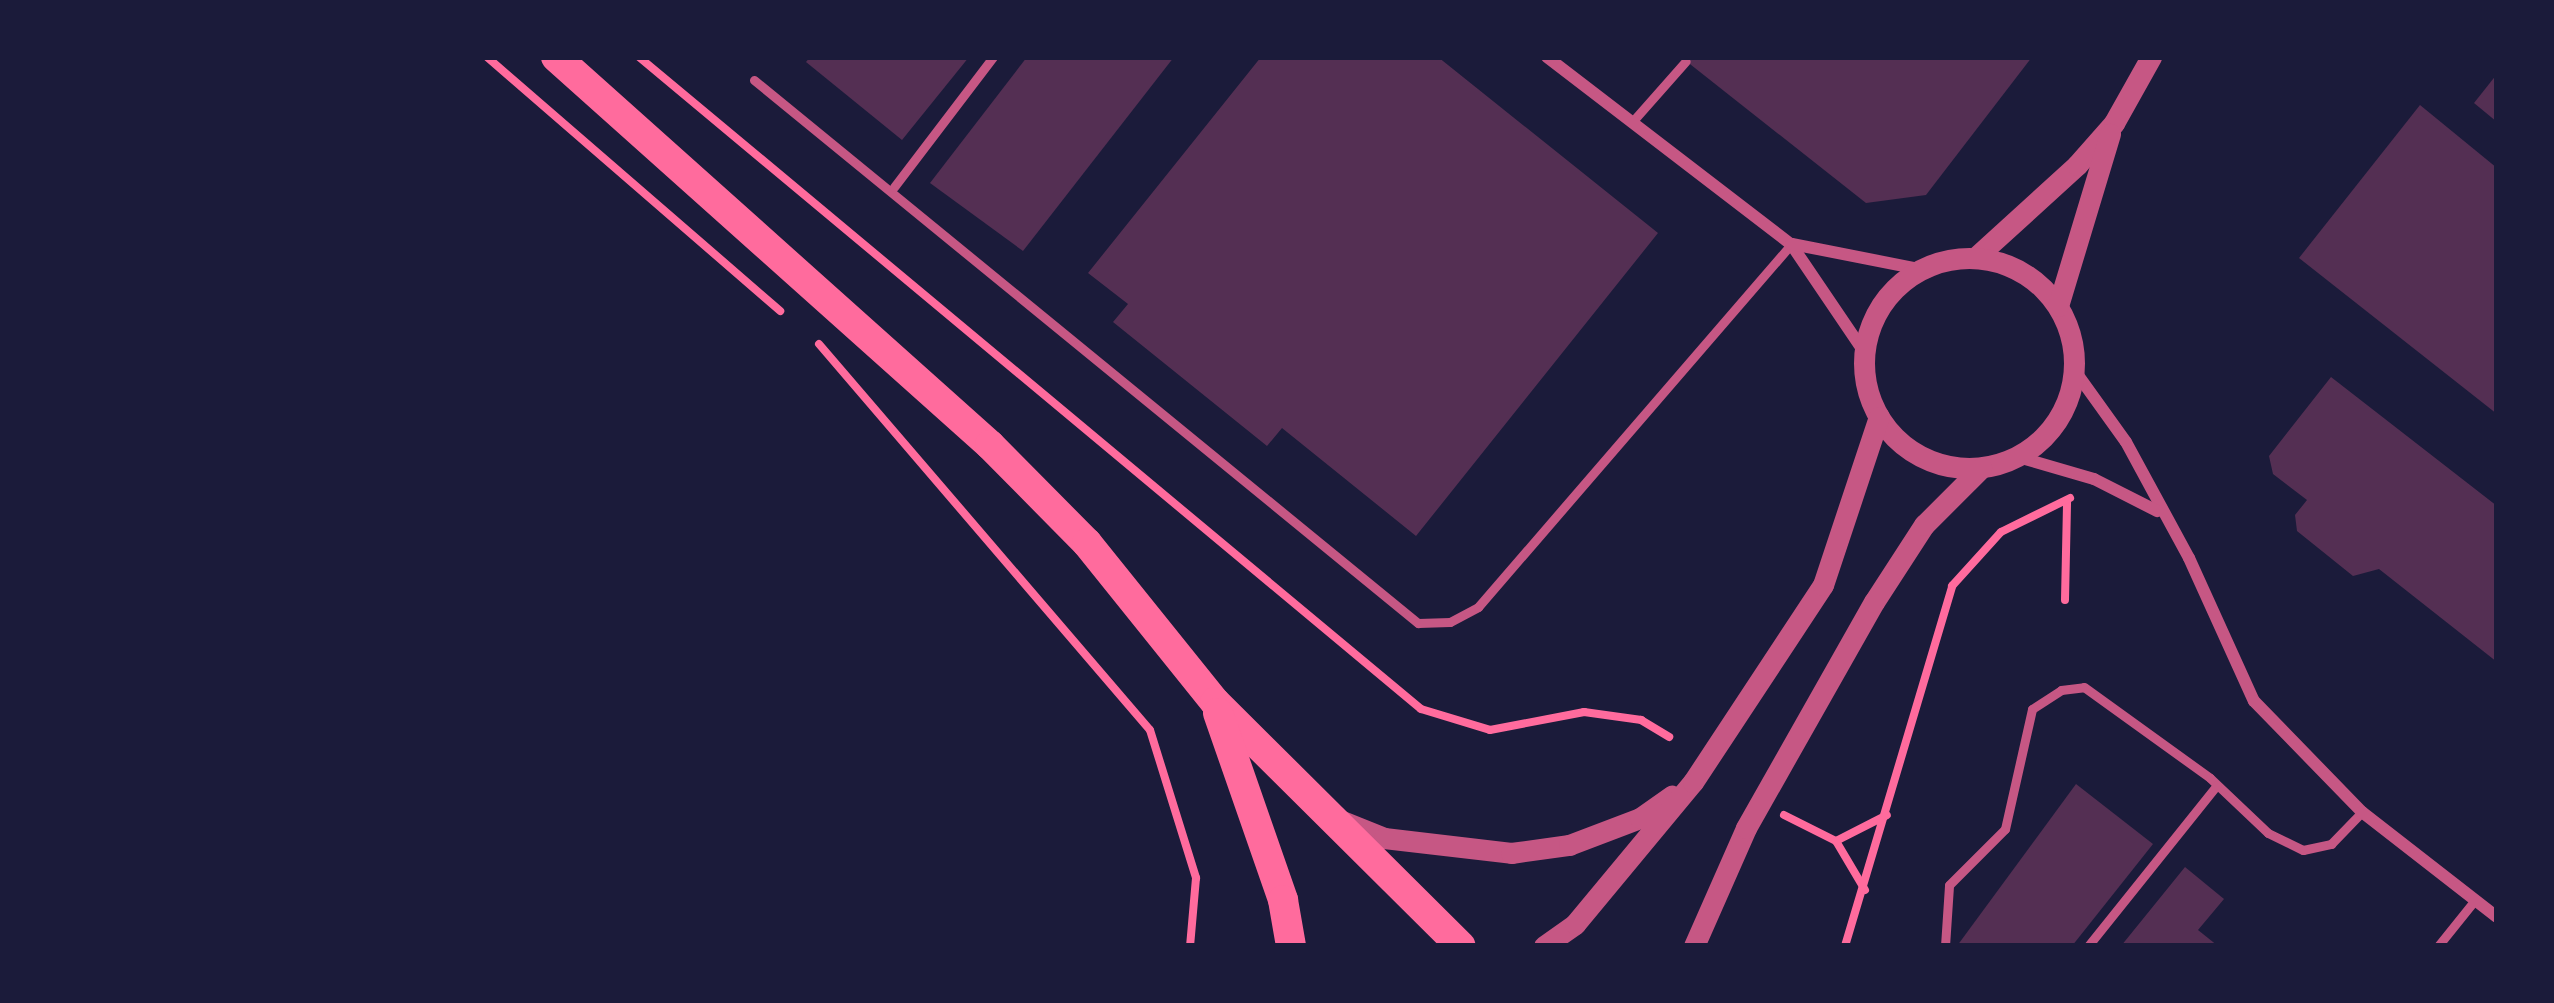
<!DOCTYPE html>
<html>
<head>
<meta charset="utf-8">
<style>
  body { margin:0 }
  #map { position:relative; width:2554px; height:1003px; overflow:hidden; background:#1b1b3a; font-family:"DM Sans",sans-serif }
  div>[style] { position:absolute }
  .building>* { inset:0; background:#542f53 }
  .path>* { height:8px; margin:-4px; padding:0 4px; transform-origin:4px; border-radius:4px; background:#ff6b9d }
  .service>* { height:9px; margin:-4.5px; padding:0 4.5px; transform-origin:4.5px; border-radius:4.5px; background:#c65784 }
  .minor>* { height:12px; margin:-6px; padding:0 6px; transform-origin:6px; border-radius:6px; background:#c65784 }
  .tertiary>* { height:21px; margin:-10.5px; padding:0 10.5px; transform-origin:10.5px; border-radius:10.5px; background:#c65784 }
  .tertiary>.ring { margin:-10.5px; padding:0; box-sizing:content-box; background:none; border:21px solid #c65784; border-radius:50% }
  .primary>* { height:30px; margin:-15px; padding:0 15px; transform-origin:15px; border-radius:15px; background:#ff6b9d }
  span { translate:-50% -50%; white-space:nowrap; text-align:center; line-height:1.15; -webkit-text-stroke:12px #1b1b3a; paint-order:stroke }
  .frame { position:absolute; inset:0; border:60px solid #1b1b3a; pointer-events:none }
</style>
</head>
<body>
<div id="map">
  <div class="building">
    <i style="clip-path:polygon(810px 57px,969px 57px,902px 140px,806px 62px)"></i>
    <i style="clip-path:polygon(1027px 57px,1174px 57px,1023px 251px,930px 183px)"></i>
    <i style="clip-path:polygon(1261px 57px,1438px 57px,1658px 233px,1416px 536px,1282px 428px,1267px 446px,1113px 322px,1128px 304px,1088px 273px)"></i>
    <i style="clip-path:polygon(1681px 57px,2032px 57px,1926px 195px,1866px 203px)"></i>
    <i style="clip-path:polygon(2497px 74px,2497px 122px,2474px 103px)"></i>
    <i style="clip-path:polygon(2420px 105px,2497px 168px,2497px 414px,2299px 258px)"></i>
    <i style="clip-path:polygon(2331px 377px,2497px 506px,2497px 662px,2379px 569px,2353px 576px,2297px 531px,2295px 515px,2307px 500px,2273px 474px,2269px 456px)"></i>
    <i style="clip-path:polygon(2076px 784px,2153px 844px,2072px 946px,1957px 946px)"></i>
    <i style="clip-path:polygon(2185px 867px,2224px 899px,2198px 930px,2218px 946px,2121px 946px)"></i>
  </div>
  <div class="path">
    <i style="left:487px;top:57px;width:388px;rotate:40.9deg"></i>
    <i style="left:639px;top:57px;width:1018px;rotate:39.82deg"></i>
    <i style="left:1421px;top:709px;width:72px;rotate:16.9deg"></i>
    <i style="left:1490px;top:730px;width:96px;rotate:-10.8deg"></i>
    <i style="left:1584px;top:712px;width:58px;rotate:8deg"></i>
    <i style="left:1641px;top:720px;width:33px;rotate:31deg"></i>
    <i style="left:819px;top:344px;width:508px;rotate:49.39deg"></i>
    <i style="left:1150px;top:730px;width:155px;rotate:72.7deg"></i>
    <i style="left:1196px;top:878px;width:68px;rotate:95deg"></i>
    <i style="left:2065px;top:600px;width:98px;rotate:-88.8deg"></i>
    <i style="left:1784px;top:815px;width:58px;rotate:26.6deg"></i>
    <i style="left:1836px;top:841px;width:57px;rotate:59.4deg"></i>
    <i style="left:1836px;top:841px;width:57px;rotate:-27deg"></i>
    <i style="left:1845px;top:946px;width:376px;rotate:-73.4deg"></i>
    <i style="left:1952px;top:586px;width:73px;rotate:-47.8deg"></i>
    <i style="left:2001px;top:532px;width:77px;rotate:-26.2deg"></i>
  </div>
  <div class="service">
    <i style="left:754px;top:80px;width:858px;rotate:39.28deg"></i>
    <i style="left:1418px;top:623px;width:32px;rotate:-2deg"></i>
    <i style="left:1450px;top:622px;width:32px;rotate:-28deg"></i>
    <i style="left:1478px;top:607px;width:479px;rotate:-49.2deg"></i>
    <i style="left:1632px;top:122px;width:81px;rotate:-48.5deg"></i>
    <i style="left:894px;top:187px;width:163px;rotate:-52.7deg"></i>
    <i style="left:1945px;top:946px;width:61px;rotate:-86.2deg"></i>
    <i style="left:1949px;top:885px;width:79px;rotate:-45deg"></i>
    <i style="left:2005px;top:829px;width:123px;rotate:-77.3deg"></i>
    <i style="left:2032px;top:709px;width:35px;rotate:-33deg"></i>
    <i style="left:2061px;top:690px;width:23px;rotate:-7deg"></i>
    <i style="left:2084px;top:687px;width:155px;rotate:35.8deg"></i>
    <i style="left:2210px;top:778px;width:80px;rotate:43.5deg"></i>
    <i style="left:2268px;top:833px;width:39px;rotate:26deg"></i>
    <i style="left:2303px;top:850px;width:29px;rotate:-12deg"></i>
    <i style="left:2331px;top:844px;width:45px;rotate:-45.9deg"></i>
    <i style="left:2088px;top:946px;width:206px;rotate:-51.3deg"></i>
    <i style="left:2438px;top:946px;width:59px;rotate:-51.2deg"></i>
  </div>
  <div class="minor">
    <i style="left:1547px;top:57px;width:307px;rotate:37.5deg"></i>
    <i style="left:1791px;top:244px;width:130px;rotate:55.9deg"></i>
    <i style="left:1792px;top:244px;width:130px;rotate:11.1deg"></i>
    <i style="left:2075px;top:371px;width:87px;rotate:54.3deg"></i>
    <i style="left:2126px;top:442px;width:132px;rotate:61.5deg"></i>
    <i style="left:2189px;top:558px;width:157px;rotate:65.6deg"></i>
    <i style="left:2254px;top:701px;width:155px;rotate:45.8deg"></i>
    <i style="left:2362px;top:812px;width:171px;rotate:37.9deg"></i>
    <i style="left:2018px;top:457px;width:79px;rotate:16.1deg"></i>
    <i style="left:2094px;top:479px;width:71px;rotate:26.9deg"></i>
  </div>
  <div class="tertiary">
    <i style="left:1976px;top:257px;width:137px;rotate:-42.3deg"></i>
    <i style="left:2077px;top:165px;width:56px;rotate:-48.6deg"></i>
    <i style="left:2114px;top:123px;width:76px;rotate:-60.7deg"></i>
    <i class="ring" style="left:1864px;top:258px;width:189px;height:189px"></i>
    <i style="left:2058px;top:306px;width:180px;rotate:-73.2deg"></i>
    <i style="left:1342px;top:821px;width:45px;rotate:22deg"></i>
    <i style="left:1384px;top:838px;width:128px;rotate:6.7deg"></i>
    <i style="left:1511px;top:853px;width:59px;rotate:-7.9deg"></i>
    <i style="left:1569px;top:845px;width:76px;rotate:-20.8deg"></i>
    <i style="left:1640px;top:818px;width:39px;rotate:-35deg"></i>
    <i style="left:1544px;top:946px;width:38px;rotate:-35deg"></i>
    <i style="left:1575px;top:924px;width:185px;rotate:-50.3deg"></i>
    <i style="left:1693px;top:782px;width:236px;rotate:-56.6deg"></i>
    <i style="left:1823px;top:585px;width:177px;rotate:-71.6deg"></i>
    <i style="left:1694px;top:946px;width:129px;rotate:-66.2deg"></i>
    <i style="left:1746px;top:828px;width:260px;rotate:-60.5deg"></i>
    <i style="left:1874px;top:602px;width:92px;rotate:-57deg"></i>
    <i style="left:1924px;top:525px;width:81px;rotate:-45deg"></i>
  </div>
  <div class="primary">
    <i style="left:556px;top:57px;width:582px;rotate:41.8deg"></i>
    <i style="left:990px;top:445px;width:138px;rotate:45.3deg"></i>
    <i style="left:1087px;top:543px;width:204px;rotate:51.2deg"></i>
    <i style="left:1215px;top:702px;width:346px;rotate:44.8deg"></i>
    <i style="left:1218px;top:713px;width:198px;rotate:70.8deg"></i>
    <i style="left:1283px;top:900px;width:47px;rotate:80.1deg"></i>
  </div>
  <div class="frame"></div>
</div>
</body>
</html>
